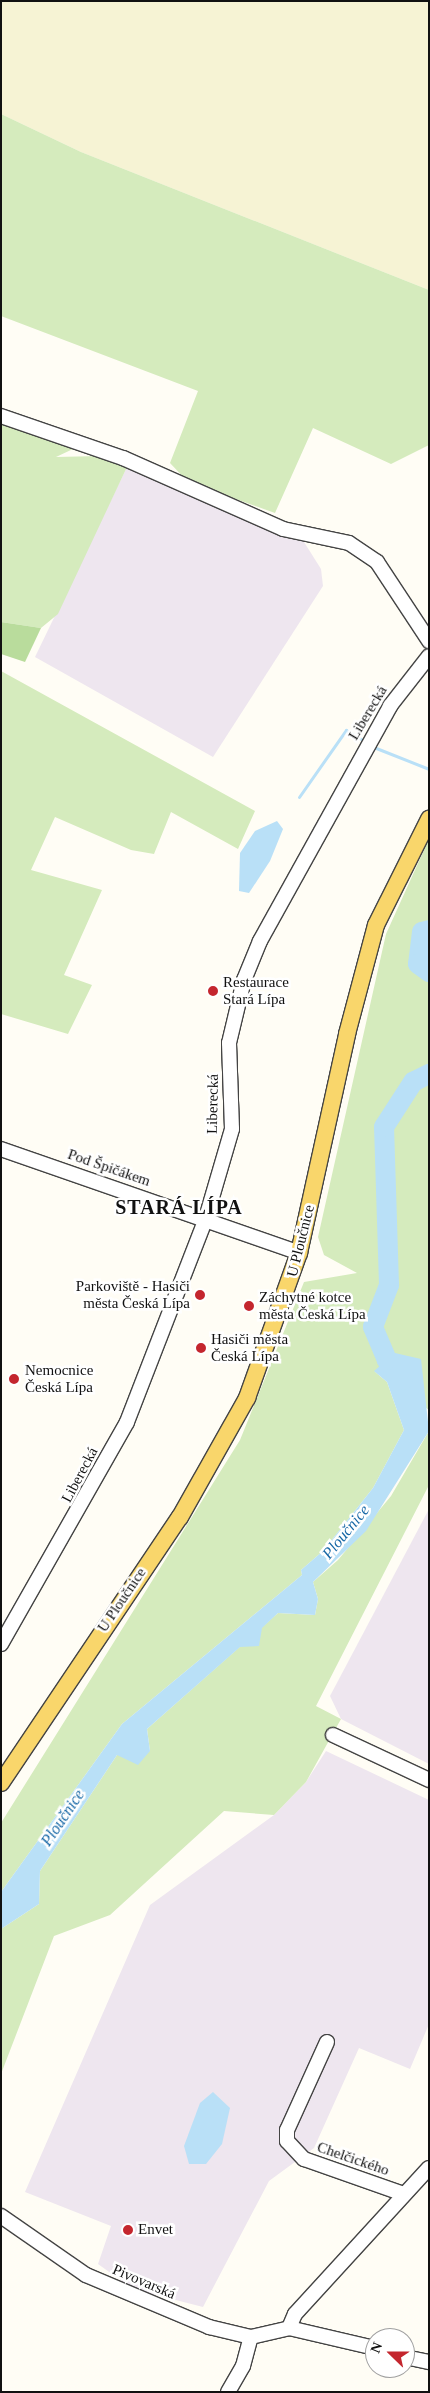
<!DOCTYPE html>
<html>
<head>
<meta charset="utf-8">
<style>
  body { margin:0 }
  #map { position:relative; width:430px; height:2393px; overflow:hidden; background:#fffdf5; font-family:Georgia,serif }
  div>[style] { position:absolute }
  .industrial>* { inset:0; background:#eee6ef }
  .farmland>* { inset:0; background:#f6f3d4 }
  .green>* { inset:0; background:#d5ebbd }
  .forest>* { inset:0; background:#b9dc9c }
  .water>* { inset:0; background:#b9e0f7 }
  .stream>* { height:3px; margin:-1.5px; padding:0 1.5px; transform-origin:1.5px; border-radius:1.5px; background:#b9e0f7 }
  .river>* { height:20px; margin:-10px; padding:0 10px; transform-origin:10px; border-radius:10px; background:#b9e0f7 }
  .roads { filter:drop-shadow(1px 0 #444) drop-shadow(-1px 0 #444) drop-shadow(0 1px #444) drop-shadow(0 -1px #444) }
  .minor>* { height:14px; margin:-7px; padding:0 7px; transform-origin:7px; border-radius:7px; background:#fff }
  .major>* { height:16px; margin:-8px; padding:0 8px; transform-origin:8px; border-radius:8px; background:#f9d66b }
  .dots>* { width:14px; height:14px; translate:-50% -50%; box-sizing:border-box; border:2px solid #fff; border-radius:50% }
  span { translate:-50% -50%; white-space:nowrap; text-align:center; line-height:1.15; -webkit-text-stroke:5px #fff; paint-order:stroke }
  .street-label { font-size:15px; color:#111 }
  .poi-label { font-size:15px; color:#111 }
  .left { translate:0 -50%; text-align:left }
  .right { translate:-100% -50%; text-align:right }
  .water-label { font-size:16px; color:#1768a6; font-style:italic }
  .district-label { font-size:20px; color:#111; font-weight:700; letter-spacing:1px }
  .frame { position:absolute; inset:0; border:2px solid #111; pointer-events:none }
  .north { position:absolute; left:365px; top:2328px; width:50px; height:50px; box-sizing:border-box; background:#fff; border:1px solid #a0a0a0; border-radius:50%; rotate:292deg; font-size:14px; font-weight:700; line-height:20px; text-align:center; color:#111 }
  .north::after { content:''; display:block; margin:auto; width:18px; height:22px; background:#c4262e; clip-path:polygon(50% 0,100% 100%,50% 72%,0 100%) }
</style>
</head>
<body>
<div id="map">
  <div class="industrial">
    <i style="clip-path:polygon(127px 467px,304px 542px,321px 569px,323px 586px,213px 757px,35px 657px)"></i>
    <i style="clip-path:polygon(429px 1509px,429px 1764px,341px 1719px,330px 1696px)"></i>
    <i style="clip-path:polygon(326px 1751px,429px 1800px,429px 2024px,410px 2069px,359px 2048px,314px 2148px,269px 2181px,203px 2307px,133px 2289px,98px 2264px,111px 2226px,25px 2192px,150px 1905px,274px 1815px,306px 1782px)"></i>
  </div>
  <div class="farmland">
    <i style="clip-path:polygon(1px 1px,429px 1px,429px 290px,81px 152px,1px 114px)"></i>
  </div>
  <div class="green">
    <i style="clip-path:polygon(1px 114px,81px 152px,429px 290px,429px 445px,391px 464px,313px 428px,275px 513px,188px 482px,170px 463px,198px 391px,1px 316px)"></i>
    <i style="clip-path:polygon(1px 422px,73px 449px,56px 457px,99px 456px,127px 467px,58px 614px,41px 628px,1px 622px)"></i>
    <i style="clip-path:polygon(1px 671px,255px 811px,238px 849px,171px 812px,154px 854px,131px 850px,55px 817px,31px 870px,102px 890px,64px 975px,92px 985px,68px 1034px,1px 1014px)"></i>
    <i style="clip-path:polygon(429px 839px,429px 1410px,374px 1371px,387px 1382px,404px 1430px,373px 1488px,323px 1551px,301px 1570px,302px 1575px,122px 1724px,1px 1892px,1px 1823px,240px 1440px,304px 1282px,357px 1273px,324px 1255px,318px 1237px,386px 934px)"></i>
    <i style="clip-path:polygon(429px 1431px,429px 1485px,316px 1706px,341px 1719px,306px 1782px,274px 1815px,224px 1811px,110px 1915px,54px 1936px,1px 2074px,1px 1929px,39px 1904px,40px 1871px,117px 1755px,150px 1751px,147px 1729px,278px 1613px,315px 1615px,318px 1599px,313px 1582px,338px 1560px,391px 1496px)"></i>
  </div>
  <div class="forest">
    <i style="clip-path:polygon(1px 622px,41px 628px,25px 662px,1px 654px)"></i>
  </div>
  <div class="water">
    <i style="clip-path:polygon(277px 821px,283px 829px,270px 861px,249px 893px,239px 891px,240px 853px,255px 831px)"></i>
    <i style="clip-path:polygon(395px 1353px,421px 1359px,429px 1431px,366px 1531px,313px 1582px,318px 1599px,315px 1615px,278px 1613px,262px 1628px,259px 1646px,240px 1647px,147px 1729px,150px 1751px,138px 1765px,117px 1755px,40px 1871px,39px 1904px,1px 1929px,1px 1892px,122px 1724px,302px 1575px,301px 1570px,323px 1551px,373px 1488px,404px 1430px,387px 1382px,374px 1371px)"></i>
    <i style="clip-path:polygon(213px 2092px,230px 2108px,222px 2144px,206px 2164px,189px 2164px,184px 2146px,200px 2103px)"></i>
  </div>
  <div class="stream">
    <i style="left:376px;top:748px;width:57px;rotate:21.6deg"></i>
    <i style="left:299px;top:797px;width:82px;rotate:-55deg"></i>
    <i style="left:346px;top:730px;width:21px;rotate:31deg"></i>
  </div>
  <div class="river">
    <i style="left:429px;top:930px;width:7px;rotate:164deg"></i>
    <i style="left:422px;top:932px;width:32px;rotate:97deg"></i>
    <i style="left:418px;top:964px;width:14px;rotate:36deg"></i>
    <i style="left:403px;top:1380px;width:26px;rotate:-129deg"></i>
    <i style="left:387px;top:1360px;width:36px;rotate:-113deg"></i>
    <i style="left:373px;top:1327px;width:45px;rotate:-69.1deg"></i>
    <i style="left:389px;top:1285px;width:158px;rotate:-91.8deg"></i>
    <i style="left:384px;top:1127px;width:54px;rotate:-57.2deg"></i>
    <i style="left:413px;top:1082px;width:18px;rotate:-27deg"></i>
  </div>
  <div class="roads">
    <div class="minor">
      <i style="left:1px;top:416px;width:129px;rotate:19deg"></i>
      <i style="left:123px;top:458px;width:175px;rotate:23.9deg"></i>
      <i style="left:283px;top:529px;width:67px;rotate:12deg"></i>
      <i style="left:349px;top:543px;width:34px;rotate:34deg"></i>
      <i style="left:377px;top:562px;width:95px;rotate:56.6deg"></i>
      <i style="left:1px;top:1149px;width:316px;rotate:19.2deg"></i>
      <i style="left:1px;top:1644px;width:255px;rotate:-60.4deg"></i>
      <i style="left:127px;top:1422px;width:219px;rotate:-68.8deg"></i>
      <i style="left:206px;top:1218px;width:93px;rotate:-73.7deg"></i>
      <i style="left:232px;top:1129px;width:86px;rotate:-92deg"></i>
      <i style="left:229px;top:1043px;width:65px;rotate:-76.6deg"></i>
      <i style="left:244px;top:980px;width:42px;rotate:-67.7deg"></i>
      <i style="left:260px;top:941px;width:269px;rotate:-61deg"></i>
      <i style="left:390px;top:706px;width:63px;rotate:-52deg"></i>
      <i style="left:333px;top:1735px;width:106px;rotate:25.1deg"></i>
      <i style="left:327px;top:2042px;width:97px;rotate:114.4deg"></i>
      <i style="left:287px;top:2130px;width:11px;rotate:90deg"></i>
      <i style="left:287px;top:2141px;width:25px;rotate:47deg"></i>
      <i style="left:304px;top:2159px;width:106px;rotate:19.3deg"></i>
      <i style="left:1px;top:2216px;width:103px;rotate:34.8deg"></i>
      <i style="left:86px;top:2275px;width:134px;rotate:22.9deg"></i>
      <i style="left:209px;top:2327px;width:43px;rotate:13.4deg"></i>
      <i style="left:251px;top:2337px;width:39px;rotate:-13deg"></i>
      <i style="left:289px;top:2328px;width:88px;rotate:13.1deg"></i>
      <i style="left:289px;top:2328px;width:15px;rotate:-67deg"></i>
      <i style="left:295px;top:2314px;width:198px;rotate:-47.5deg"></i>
      <i style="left:405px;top:2357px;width:25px;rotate:12deg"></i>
      <i style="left:228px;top:2392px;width:30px;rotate:-60deg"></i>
      <i style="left:243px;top:2366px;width:30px;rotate:-75deg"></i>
    </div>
    <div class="major">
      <i style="left:1px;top:1783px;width:321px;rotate:-56.1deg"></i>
      <i style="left:180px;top:1517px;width:137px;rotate:-60.6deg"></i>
      <i style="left:247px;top:1398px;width:154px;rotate:-70.3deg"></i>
      <i style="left:299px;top:1253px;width:224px;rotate:-77.6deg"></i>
      <i style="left:347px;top:1034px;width:113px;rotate:-75.1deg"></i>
      <i style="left:376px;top:925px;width:119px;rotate:-63.4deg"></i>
    </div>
  </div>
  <div class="dots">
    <i style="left:213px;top:991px;background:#c4262e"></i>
    <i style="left:200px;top:1295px;background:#c4262e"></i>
    <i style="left:249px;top:1306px;background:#c4262e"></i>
    <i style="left:201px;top:1348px;background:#c4262e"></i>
    <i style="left:14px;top:1379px;background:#c4262e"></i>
    <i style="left:128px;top:2230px;background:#c4262e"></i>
  </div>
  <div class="street-label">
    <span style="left:368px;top:713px;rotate:-59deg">Liberecká</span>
    <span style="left:213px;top:1104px;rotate:-89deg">Liberecká</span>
    <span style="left:109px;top:1168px;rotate:19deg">Pod Špičákem</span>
    <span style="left:301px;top:1241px;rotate:-76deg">U Ploučnice</span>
    <span style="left:80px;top:1475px;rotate:-62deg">Liberecká</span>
    <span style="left:122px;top:1600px;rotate:-56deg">U Ploučnice</span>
    <span style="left:353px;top:2159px;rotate:19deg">Chelčického</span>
    <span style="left:144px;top:2282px;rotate:23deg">Pivovarská</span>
  </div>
  <div class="poi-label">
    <span class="left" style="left:223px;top:991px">Restaurace<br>Stará Lípa</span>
    <span class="right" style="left:190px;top:1295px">Parkoviště - Hasiči<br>města Česká Lípa</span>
    <span class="left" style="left:259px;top:1306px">Záchytné kotce<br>města Česká Lípa</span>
    <span class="left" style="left:211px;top:1348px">Hasiči města<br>Česká Lípa</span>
    <span class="left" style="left:25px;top:1379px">Nemocnice<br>Česká Lípa</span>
    <span class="left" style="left:138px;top:2230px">Envet</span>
  </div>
  <div class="water-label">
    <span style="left:346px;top:1532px;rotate:-51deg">Ploučnice</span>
    <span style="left:63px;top:1818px;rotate:-56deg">Ploučnice</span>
  </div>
  <div class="district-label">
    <span style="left:179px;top:1207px">STARÁ LÍPA</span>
  </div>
  <div class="frame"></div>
  <div class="north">N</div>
</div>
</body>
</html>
